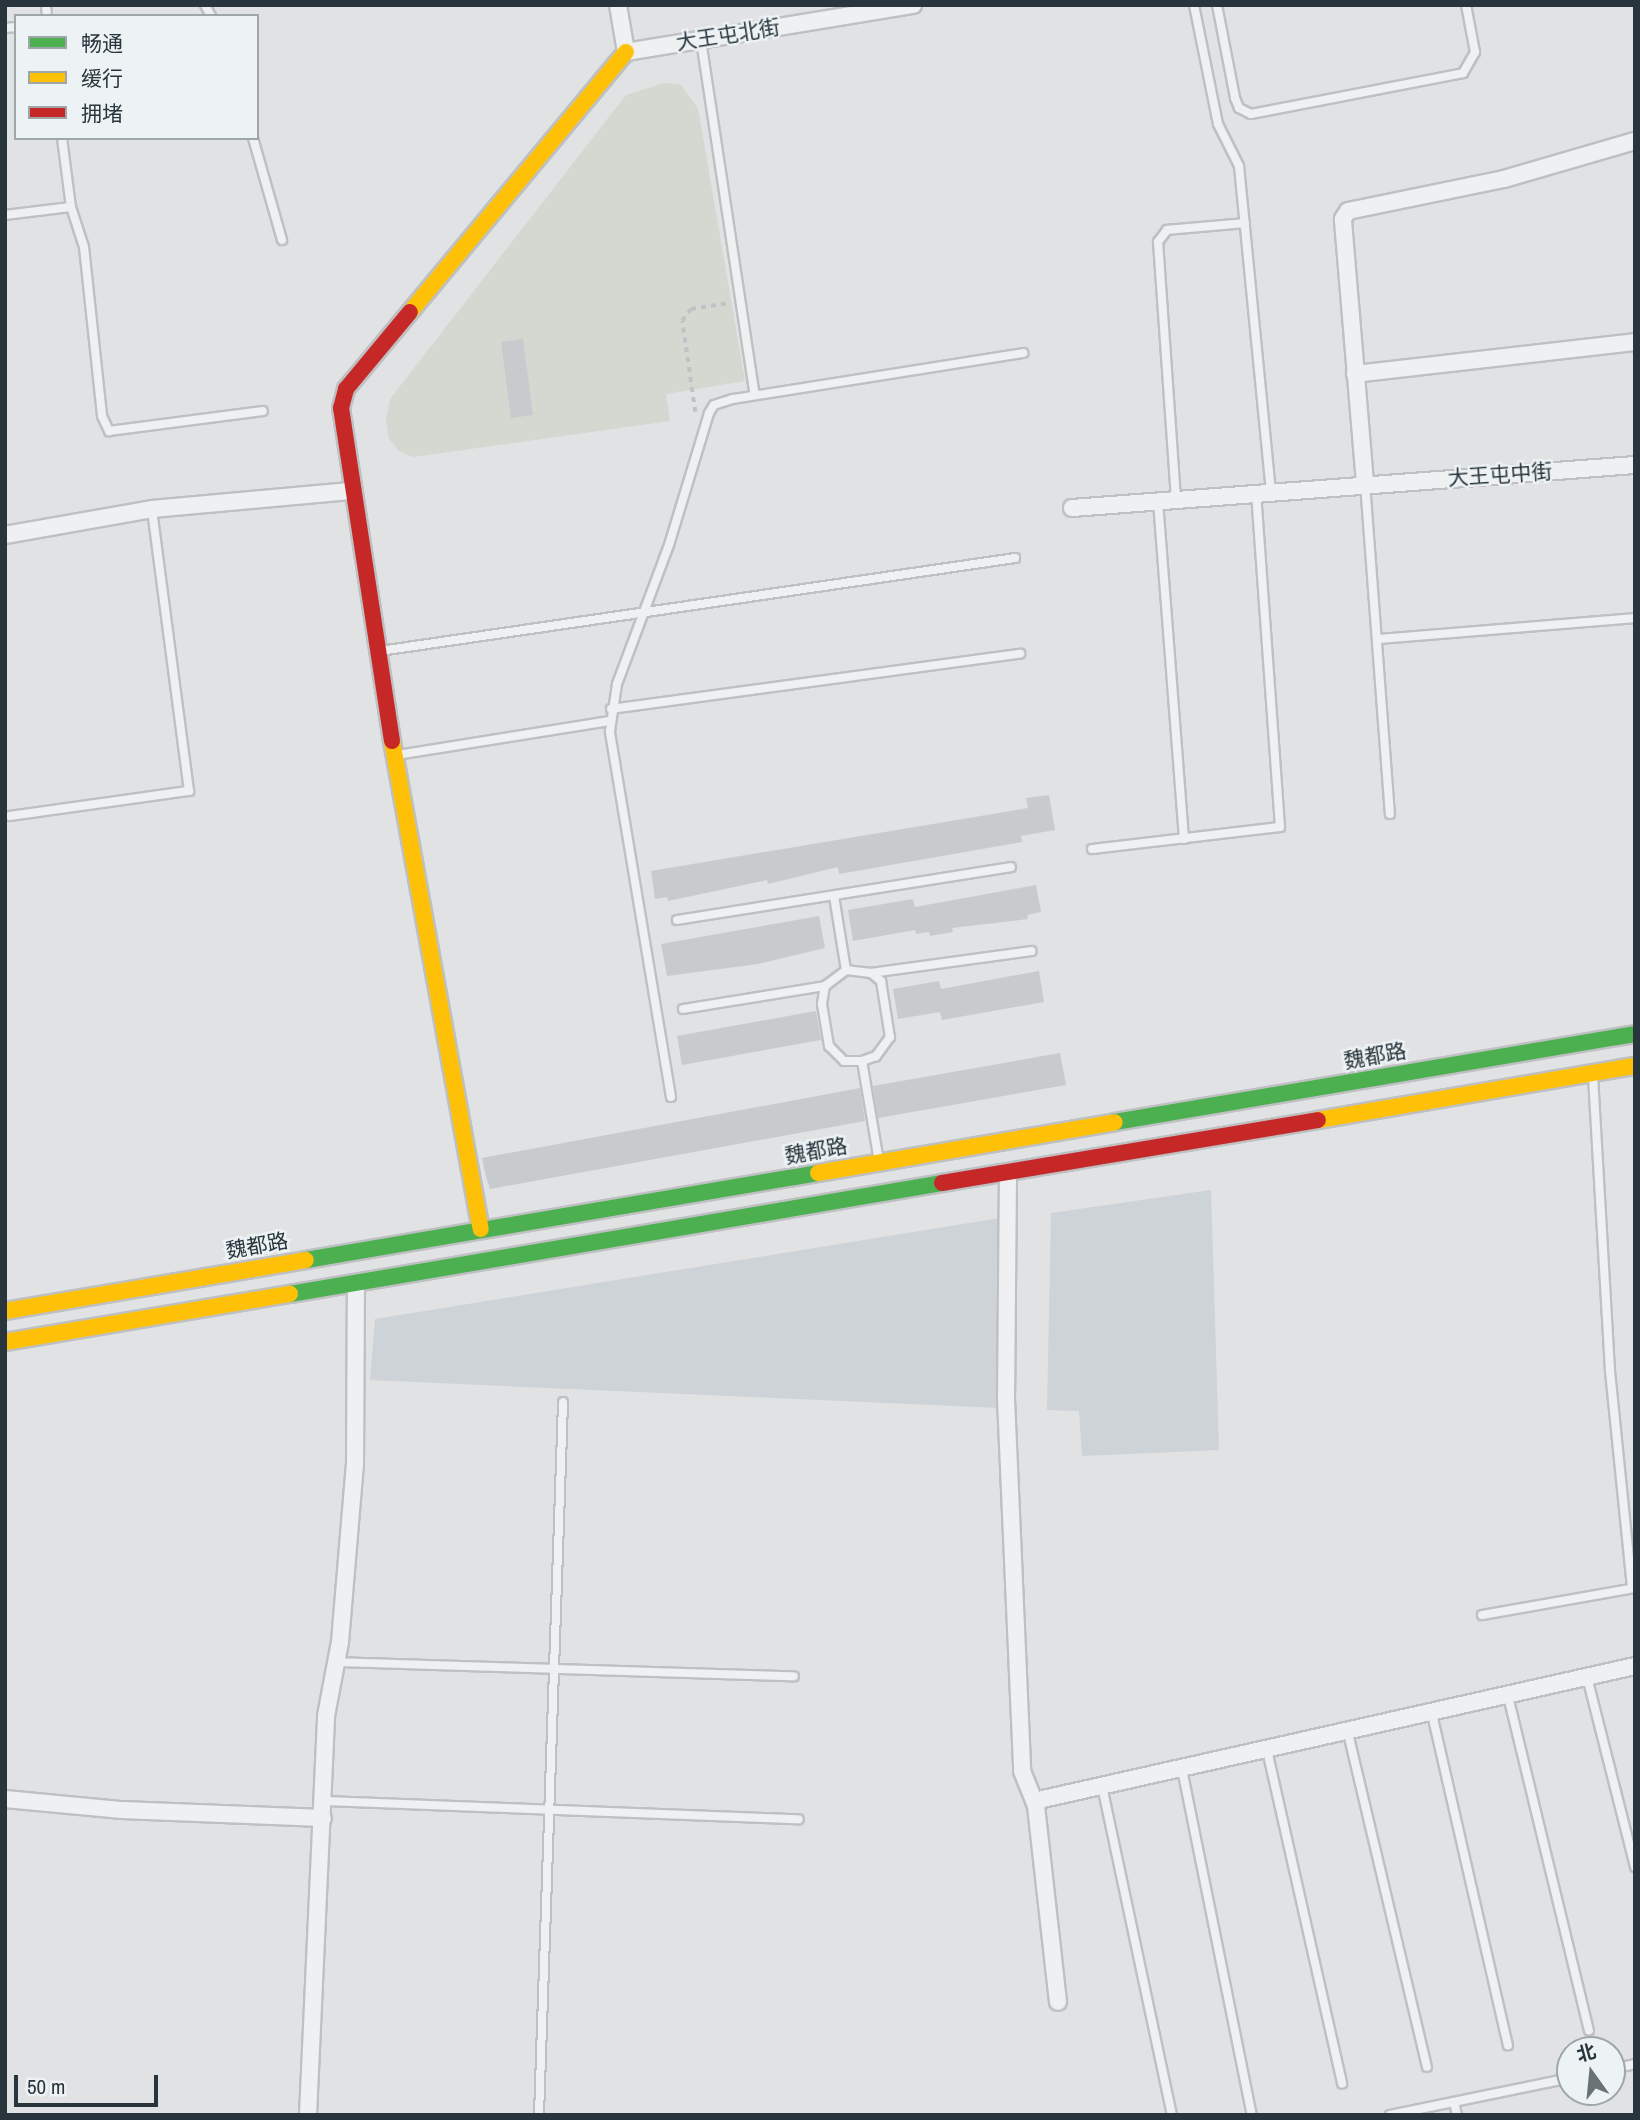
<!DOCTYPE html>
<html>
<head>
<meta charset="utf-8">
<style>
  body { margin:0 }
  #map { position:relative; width:1640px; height:2120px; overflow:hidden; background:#e0e2e4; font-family:"Archivo Narrow","Noto Sans SC",sans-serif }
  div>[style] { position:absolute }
  .built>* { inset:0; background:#ced3d7 }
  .green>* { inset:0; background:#d3d8d0 }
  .building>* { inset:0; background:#c8cbcd }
  .path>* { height:3.5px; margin-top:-1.75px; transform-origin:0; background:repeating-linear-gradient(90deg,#bfc3c5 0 5px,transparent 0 10px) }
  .roads { filter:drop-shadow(2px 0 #bec0c2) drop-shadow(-2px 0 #bec0c2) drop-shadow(0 2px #bec0c2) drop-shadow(0 -2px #bec0c2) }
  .lane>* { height:8px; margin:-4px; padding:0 4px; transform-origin:4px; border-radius:4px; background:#eff0f1 }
  .street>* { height:16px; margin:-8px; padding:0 8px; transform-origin:8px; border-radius:8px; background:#eff0f1 }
  .fast>* { height:16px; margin:-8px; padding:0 8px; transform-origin:8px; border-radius:8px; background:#4caf50 }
  .slow>* { height:16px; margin:-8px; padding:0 8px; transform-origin:8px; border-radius:8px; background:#ffc107 }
  .jam>* { height:16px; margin:-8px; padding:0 8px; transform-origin:8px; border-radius:8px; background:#c62828 }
  span { translate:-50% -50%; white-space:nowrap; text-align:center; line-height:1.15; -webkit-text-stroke:5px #edf2f4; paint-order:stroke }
  .street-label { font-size:21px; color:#28353c }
  .frame { position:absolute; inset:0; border:7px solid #28353c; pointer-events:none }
  .legend { position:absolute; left:14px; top:14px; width:245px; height:126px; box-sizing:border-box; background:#edf2f4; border:2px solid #9ea6aa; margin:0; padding:9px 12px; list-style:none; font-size:21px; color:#28353c }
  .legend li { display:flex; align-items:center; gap:14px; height:35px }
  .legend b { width:35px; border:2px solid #9ea6aa }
  .north { position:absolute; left:1556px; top:2036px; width:70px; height:70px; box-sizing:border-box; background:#edf2f4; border:2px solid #9ea6aa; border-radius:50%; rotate:345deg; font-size:19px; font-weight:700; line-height:28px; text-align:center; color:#28353c }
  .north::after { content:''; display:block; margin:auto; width:24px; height:32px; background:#687277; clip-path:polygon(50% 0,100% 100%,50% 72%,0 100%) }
  .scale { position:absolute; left:14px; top:2075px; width:144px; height:32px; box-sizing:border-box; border:4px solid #28353c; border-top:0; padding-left:9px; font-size:21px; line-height:24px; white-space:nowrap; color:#28353c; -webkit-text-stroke:5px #edf2f4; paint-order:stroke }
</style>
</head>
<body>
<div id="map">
  <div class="built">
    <i style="clip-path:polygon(1211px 1190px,1219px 1450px,1082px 1456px,1079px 1411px,1047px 1410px,1051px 1213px)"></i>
    <i style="clip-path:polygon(1000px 1218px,1000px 1408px,370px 1380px,375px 1319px)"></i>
  </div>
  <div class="green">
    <i style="clip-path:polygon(664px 83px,680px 84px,698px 108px,745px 381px,666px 394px,670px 421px,413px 457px,399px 451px,389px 439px,386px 420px,390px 399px,626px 95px)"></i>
  </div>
  <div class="building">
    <i style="clip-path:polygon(523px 339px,533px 415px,511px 418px,501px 342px)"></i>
    <i style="clip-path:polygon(1049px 795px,1055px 830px,1021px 836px,1022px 842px,839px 874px,838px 867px,768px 884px,767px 880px,668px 901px,667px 897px,655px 899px,651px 871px,1028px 808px,1026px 798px)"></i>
    <i style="clip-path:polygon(1036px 885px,1041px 912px,1027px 915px,1028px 919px,952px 928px,953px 932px,930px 936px,929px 932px,916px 934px,915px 930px,853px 941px,848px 910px,913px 899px,915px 907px)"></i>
    <i style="clip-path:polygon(819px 916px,825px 948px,758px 964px,667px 976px,661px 944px)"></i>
    <i style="clip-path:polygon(1039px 971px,1044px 1002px,942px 1020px,940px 1012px,898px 1019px,893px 989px,939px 981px,941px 989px)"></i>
    <i style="clip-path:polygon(816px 1011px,821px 1040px,682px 1065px,677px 1036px)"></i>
    <i style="clip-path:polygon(1060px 1053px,1066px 1085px,878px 1118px,873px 1086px)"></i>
    <i style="clip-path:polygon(860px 1088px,865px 1121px,490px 1189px,486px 1177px,482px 1158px)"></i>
  </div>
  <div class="path">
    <i style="left:695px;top:412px;width:92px;rotate:-98.1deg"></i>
    <i style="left:682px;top:321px;width:15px;rotate:-53deg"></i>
    <i style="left:691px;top:309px;width:38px;rotate:-9deg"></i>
  </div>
  <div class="roads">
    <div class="lane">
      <i style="left:46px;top:5px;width:11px;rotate:85deg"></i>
      <i style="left:205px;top:5px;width:13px;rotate:61deg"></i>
      <i style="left:1194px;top:5px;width:121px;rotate:78.6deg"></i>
      <i style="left:1218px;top:124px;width:47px;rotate:63.4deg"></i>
      <i style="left:1239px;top:166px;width:327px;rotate:84.4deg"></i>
      <i style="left:1217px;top:5px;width:95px;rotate:79deg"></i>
      <i style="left:1235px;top:98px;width:11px;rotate:68deg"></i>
      <i style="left:1239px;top:108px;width:13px;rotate:27deg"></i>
      <i style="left:1251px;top:114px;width:216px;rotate:-10.9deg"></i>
      <i style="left:1463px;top:73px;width:24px;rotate:-60deg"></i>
      <i style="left:1475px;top:52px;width:48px;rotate:-100.8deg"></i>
      <i style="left:5px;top:28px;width:11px;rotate:-5deg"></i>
      <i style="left:701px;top:40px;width:359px;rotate:81.4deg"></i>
      <i style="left:62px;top:138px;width:70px;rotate:82.6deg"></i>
      <i style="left:71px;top:207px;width:42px;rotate:72deg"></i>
      <i style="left:84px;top:247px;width:170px;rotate:83.9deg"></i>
      <i style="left:102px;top:416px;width:17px;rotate:65deg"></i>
      <i style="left:109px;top:431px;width:155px;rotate:-7.4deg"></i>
      <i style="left:253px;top:138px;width:106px;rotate:74.1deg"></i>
      <i style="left:5px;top:215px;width:66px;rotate:-6.9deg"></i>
      <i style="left:1365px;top:483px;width:332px;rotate:85.7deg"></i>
      <i style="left:1176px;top:499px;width:258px;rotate:-94deg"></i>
      <i style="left:1158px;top:242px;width:15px;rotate:-53deg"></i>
      <i style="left:1167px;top:230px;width:78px;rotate:-5.1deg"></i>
      <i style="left:1158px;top:501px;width:339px;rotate:85.6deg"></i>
      <i style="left:1380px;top:639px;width:256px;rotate:-4.7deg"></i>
      <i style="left:380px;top:651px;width:642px;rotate:-8.33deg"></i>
      <i style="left:611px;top:709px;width:413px;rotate:-7.7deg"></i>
      <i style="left:397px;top:755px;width:216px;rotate:-9.1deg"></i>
      <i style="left:10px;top:816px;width:181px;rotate:-8deg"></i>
      <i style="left:189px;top:791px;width:284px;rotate:-97.5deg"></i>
      <i style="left:1092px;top:849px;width:189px;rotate:-6.7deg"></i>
      <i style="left:1280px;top:827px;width:336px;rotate:-94.1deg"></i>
      <i style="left:834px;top:896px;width:75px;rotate:80.8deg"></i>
      <i style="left:677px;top:920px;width:338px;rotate:-9deg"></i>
      <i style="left:846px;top:970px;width:25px;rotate:7deg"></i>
      <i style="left:871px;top:973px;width:13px;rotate:39deg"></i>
      <i style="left:881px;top:981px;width:57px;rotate:80.9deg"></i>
      <i style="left:890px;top:1037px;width:24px;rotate:126deg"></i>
      <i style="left:876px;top:1056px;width:15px;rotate:160deg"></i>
      <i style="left:862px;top:1061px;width:18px;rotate:180deg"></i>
      <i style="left:844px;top:1061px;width:21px;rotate:-135deg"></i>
      <i style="left:829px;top:1046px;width:43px;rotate:-99.5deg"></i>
      <i style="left:822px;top:1004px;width:18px;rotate:-81deg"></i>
      <i style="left:825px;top:986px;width:26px;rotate:-37deg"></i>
      <i style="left:871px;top:973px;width:162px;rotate:-7.8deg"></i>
      <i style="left:683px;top:1009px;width:144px;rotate:-9.2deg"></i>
      <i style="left:862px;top:1061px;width:101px;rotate:80.4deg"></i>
      <i style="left:1593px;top:1076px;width:295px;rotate:86.7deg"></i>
      <i style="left:1610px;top:1371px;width:218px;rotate:84.2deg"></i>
      <i style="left:671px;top:1097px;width:371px;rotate:-99.5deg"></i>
      <i style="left:610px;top:731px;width:48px;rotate:-81.5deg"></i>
      <i style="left:617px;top:684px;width:148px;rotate:-69.5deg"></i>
      <i style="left:669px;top:545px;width:138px;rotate:-73.1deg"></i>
      <i style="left:709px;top:413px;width:9px;rotate:-58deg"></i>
      <i style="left:714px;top:405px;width:20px;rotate:-18deg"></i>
      <i style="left:733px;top:399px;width:294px;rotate:-9deg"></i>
      <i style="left:1482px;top:1615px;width:155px;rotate:-10deg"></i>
      <i style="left:336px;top:1662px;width:458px;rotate:1.8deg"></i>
      <i style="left:1587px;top:1677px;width:196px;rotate:75.8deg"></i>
      <i style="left:1508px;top:1696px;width:344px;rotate:76.4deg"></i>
      <i style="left:1432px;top:1714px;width:340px;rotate:77.1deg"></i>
      <i style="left:1348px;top:1733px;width:343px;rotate:76.7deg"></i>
      <i style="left:1267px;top:1750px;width:342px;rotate:77.3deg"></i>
      <i style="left:1182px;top:1769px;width:353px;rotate:78.6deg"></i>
      <i style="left:1102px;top:1786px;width:336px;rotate:78deg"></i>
      <i style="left:323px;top:1801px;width:476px;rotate:2.2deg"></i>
      <i style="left:1612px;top:2069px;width:24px;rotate:-12deg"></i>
      <i style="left:1454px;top:2102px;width:13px;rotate:77deg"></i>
      <i style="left:539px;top:2115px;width:713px;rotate:-88.07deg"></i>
      <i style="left:1390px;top:2115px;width:184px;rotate:-11.6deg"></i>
    </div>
    <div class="street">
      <i style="left:618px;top:5px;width:48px;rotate:80.3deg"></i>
      <i style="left:626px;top:52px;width:291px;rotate:-9.3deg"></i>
      <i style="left:1355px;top:374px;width:282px;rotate:-6.5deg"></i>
      <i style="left:1365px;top:483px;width:265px;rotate:-94.8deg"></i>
      <i style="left:1343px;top:219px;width:9px;rotate:-58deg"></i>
      <i style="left:1348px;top:211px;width:159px;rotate:-11.6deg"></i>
      <i style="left:1504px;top:179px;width:136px;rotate:-16.2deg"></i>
      <i style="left:1072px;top:508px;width:565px;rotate:-4.37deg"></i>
      <i style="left:5px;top:535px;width:149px;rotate:-10deg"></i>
      <i style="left:152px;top:509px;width:199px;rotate:-5.2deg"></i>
      <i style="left:1008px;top:1173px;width:226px;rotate:90.5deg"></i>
      <i style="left:1006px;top:1399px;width:372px;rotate:87.5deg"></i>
      <i style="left:1022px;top:1771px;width:38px;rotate:68deg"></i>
      <i style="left:1036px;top:1806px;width:197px;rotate:83.6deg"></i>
      <i style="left:5px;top:1799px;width:118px;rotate:5.4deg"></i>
      <i style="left:122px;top:1810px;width:201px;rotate:2.3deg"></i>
      <i style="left:1034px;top:1801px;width:616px;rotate:-12.66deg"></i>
      <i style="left:308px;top:2115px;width:399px;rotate:-87.4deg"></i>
      <i style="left:326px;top:1716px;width:75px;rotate:-79.3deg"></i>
      <i style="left:340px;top:1642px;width:178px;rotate:-85.2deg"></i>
      <i style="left:355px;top:1465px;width:182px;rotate:-89.7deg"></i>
    </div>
    <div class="fast">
      <i style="left:1115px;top:1122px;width:527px;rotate:-9.61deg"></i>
      <i style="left:306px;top:1260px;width:519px;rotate:-9.64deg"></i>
      <i style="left:290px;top:1294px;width:661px;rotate:-9.66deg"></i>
    </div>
    <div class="slow">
      <i style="left:410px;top:312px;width:338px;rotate:-50.3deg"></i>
      <i style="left:392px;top:741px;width:496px;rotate:79.7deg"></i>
      <i style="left:1318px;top:1120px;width:322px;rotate:-9.7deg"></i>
      <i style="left:818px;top:1173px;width:301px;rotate:-9.7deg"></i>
      <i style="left:5px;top:1311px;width:305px;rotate:-9.6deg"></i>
      <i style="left:5px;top:1342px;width:289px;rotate:-9.6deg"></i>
    </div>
    <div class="jam">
      <i style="left:392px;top:741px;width:337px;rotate:-98.7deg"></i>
      <i style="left:341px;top:408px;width:20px;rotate:-75deg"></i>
      <i style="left:346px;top:389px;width:100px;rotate:-50.3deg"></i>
      <i style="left:942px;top:1183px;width:381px;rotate:-9.5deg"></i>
    </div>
  </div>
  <div class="street-label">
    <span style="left:728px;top:35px;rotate:-9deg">大王屯北街</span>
    <span style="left:1500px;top:475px;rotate:-4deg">大王屯中街</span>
    <span style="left:1375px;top:1056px;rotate:-10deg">魏都路</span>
    <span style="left:816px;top:1151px;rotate:-10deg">魏都路</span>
    <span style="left:257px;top:1246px;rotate:-10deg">魏都路</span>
  </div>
  <div class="frame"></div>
  <ul class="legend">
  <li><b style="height:9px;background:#4caf50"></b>畅通</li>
  <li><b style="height:9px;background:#ffc107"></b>缓行</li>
  <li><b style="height:9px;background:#c62828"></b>拥堵</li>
  </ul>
  <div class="north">北</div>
  <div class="scale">50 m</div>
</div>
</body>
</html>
